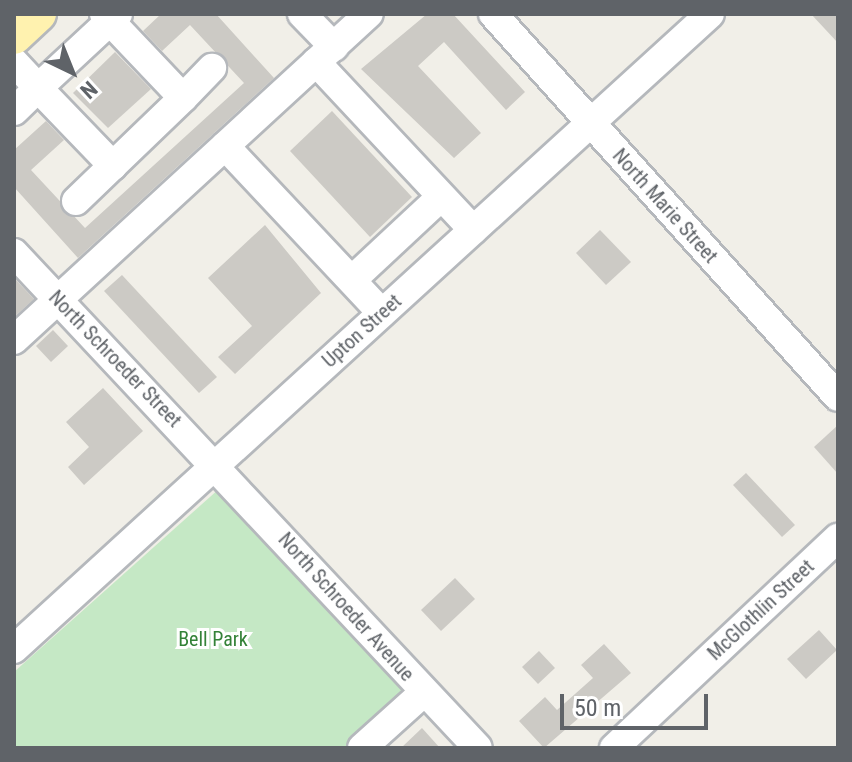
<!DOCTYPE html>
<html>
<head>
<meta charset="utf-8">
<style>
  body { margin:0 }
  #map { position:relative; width:852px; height:762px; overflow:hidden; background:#f1efe8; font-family:"Roboto Condensed",sans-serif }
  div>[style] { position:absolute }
  .green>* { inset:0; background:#c5e8c5 }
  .building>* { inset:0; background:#cccac5 }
  .roads { filter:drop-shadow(2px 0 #b5b8bc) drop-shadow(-2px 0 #b5b8bc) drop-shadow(0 2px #b5b8bc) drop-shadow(0 -2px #b5b8bc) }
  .minor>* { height:28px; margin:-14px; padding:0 14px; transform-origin:14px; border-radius:14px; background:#fff }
  .major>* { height:36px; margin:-18px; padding:0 18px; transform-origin:18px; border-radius:18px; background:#fff2af }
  span { translate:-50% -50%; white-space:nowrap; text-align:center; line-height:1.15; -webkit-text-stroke:6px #fff; paint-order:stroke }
  .street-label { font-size:20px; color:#5f6368 }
  .park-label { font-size:20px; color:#348238 }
  .frame { position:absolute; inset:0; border:16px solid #5f6368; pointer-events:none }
  .north { position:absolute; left:32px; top:32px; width:80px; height:80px; -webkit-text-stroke:6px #fff; paint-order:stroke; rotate:137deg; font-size:22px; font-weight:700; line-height:32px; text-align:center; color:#5f6368 }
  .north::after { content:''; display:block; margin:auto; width:28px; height:36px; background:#5f6368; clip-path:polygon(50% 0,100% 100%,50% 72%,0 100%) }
  .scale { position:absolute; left:560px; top:694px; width:148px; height:36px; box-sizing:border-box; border:4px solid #5f6368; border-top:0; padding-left:10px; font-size:24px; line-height:28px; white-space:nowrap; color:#5f6368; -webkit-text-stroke:6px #fff; paint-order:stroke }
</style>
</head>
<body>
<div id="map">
  <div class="green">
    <i style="clip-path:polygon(220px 488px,405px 690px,351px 748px,14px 748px,14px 672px)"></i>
  </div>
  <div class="building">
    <i style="clip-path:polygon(161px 14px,216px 14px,274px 78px,78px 258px,14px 187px,14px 150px,46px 121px,64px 140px,31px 170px,85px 228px,244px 83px,190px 25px,162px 51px,143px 31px)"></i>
    <i style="clip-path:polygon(427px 14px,453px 14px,525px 92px,506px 110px,444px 42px,418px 66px,481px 133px,454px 158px,361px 69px)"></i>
    <i style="clip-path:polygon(811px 14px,838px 14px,838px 43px)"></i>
    <i style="clip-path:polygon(115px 52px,151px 89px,108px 128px,73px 93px)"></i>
    <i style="clip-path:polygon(332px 111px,412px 197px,370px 237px,290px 151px)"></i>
    <i style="clip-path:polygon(265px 225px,321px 293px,235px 374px,218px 357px,252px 326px,208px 278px)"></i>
    <i style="clip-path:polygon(600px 230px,631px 262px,606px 285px,576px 253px)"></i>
    <i style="clip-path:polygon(122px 275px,217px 377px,199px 393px,104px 291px)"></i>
    <i style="clip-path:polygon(14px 278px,34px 299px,14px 317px)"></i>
    <i style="clip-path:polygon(53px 330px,68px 346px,51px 362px,36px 346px)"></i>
    <i style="clip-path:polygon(103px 388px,143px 431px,84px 485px,68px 467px,89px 447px,66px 422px)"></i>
    <i style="clip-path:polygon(838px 425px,838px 474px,814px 447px)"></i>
    <i style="clip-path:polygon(746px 473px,795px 525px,782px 537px,733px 485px)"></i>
    <i style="clip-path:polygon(455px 578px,475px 599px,441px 631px,421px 610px)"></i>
    <i style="clip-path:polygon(819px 630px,837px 650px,806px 679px,787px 659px)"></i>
    <i style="clip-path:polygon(604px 644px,631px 673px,544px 748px,519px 721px,545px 697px,557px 710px,593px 678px,581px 665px)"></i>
    <i style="clip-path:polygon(539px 651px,555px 668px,538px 684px,522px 667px)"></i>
    <i style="clip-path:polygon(422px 728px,440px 748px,401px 748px)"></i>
  </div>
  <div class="roads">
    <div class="minor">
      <i style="left:104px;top:14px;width:9px;rotate:49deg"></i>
      <i style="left:110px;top:21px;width:98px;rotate:137.1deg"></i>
      <i style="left:38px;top:88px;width:108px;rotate:46.1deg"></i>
      <i style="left:118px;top:14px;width:11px;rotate:139deg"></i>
      <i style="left:110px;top:21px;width:106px;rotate:46.5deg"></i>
      <i style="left:183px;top:98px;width:42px;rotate:-46deg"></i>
      <i style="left:302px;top:14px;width:46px;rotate:45.9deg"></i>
      <i style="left:493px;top:14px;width:515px;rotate:47.99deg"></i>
      <i style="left:14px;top:62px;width:35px;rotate:47deg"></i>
      <i style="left:38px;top:88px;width:33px;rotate:136deg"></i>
      <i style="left:316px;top:62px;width:230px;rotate:46.9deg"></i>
      <i style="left:225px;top:146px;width:229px;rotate:46.8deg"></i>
      <i style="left:76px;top:201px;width:149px;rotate:-43.9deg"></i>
      <i style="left:14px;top:253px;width:678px;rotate:46.85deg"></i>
      <i style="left:352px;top:280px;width:120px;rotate:-43deg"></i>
      <i style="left:14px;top:340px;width:482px;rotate:-42.6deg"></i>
      <i style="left:14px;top:649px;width:942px;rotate:-42.38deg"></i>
      <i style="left:362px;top:748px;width:82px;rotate:-42deg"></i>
      <i style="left:614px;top:748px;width:307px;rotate:-43.2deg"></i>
    </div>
    <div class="major">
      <i style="left:14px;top:36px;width:33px;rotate:-43deg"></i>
    </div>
  </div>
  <div class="street-label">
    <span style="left:665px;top:206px;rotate:48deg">North Marie Street</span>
    <span style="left:362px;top:331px;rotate:-42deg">Upton Street</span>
    <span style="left:115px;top:359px;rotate:46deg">North Schroeder Street</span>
    <span style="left:346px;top:607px;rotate:48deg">North Schroeder Avenue</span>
    <span style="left:761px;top:610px;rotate:-43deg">McGlothlin Street</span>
  </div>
  <div class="park-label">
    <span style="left:213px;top:639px">Bell Park</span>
  </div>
  <div class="frame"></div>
  <div class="north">N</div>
  <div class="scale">50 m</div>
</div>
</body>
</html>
